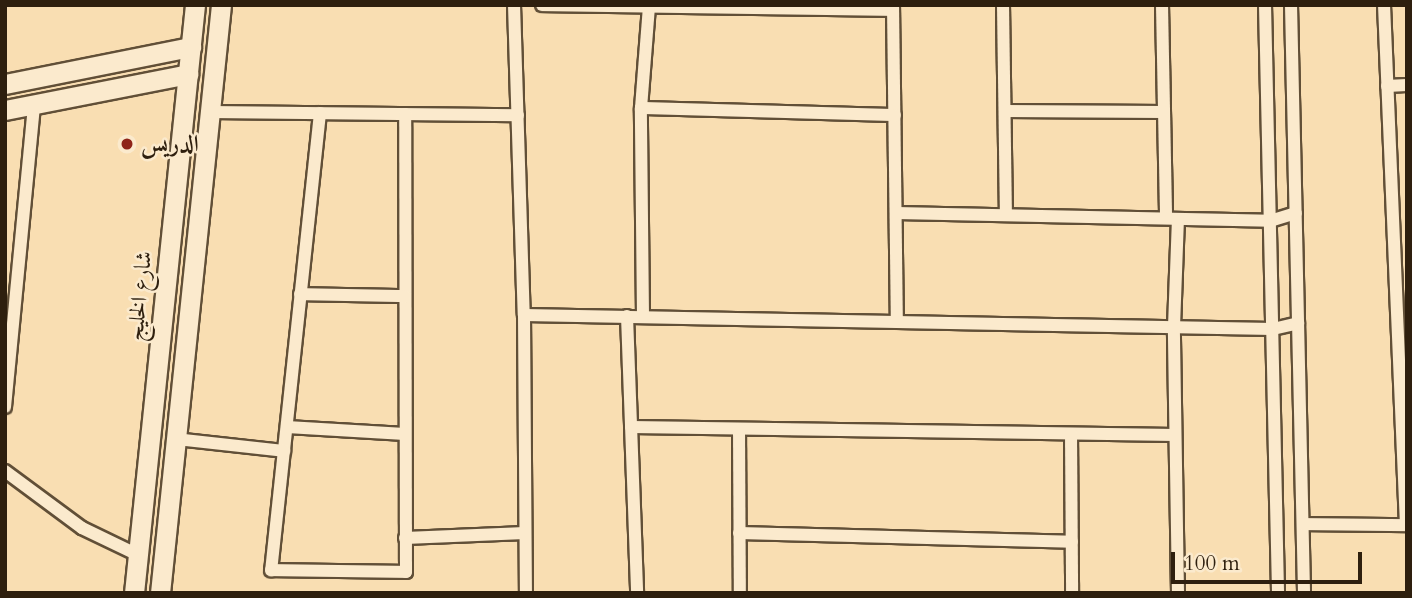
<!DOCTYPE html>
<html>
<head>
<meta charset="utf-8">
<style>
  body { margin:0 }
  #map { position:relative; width:1412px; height:598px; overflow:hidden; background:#f9deb2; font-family:Cardo,Amiri,serif }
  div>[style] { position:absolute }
  .roads { filter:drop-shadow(2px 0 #614f37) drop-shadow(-2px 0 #614f37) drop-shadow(0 2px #614f37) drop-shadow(0 -2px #614f37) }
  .street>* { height:12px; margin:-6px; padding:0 6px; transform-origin:6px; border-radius:6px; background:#fbeacd }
  .secondary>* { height:19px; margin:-9.5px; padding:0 9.5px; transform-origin:9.5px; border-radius:9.5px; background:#fbeacd }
  .dots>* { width:19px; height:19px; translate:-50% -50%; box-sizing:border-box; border:4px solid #fbeacd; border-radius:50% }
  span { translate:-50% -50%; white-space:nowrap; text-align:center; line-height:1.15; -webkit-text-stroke:5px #fbeacd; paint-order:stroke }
  .poi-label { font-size:23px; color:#2e1f0e; font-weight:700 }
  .left { translate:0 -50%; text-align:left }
  .street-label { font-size:23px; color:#2e1f0e }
  .frame { position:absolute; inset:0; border:7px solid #2e1f0e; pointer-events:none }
  .scale { position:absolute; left:1171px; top:552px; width:191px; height:32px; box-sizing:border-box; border:4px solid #2e1f0e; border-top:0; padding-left:9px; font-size:21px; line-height:24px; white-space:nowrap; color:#2e1f0e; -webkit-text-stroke:5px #fbeacd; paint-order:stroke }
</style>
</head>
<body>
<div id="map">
  <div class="roads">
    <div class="street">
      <i style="left:514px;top:5px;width:310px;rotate:88.2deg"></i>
      <i style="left:524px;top:315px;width:278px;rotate:89.6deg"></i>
      <i style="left:542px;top:5px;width:351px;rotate:0.8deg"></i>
      <i style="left:893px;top:5px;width:315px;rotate:89.3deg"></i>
      <i style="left:1003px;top:5px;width:210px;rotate:89.2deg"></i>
      <i style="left:1162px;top:5px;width:213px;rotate:88.9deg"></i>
      <i style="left:1265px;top:5px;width:588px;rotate:88.73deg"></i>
      <i style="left:1291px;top:5px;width:588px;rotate:88.73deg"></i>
      <i style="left:1384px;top:5px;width:520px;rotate:87.58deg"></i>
      <i style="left:1387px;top:86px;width:20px;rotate:-3deg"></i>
      <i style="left:641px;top:108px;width:101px;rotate:-85.5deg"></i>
      <i style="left:1005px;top:111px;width:159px;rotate:0.4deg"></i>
      <i style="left:210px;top:112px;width:308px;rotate:0.6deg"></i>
      <i style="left:320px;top:113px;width:460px;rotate:96.1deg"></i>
      <i style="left:271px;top:570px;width:135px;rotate:0.8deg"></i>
      <i style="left:406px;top:572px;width:458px;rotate:-90.1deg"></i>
      <i style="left:896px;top:213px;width:374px;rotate:1.2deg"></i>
      <i style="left:1270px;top:221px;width:27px;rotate:-17deg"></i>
      <i style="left:300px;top:294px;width:105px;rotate:1.1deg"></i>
      <i style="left:524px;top:315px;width:749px;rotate:1.07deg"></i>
      <i style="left:1273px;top:329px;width:26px;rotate:-13deg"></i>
      <i style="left:627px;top:316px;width:277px;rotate:87.9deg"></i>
      <i style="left:643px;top:316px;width:208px;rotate:-90.6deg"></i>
      <i style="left:641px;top:108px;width:254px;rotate:1.6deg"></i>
      <i style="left:5px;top:407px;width:304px;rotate:-84.5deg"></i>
      <i style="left:287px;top:427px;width:118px;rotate:3.4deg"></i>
      <i style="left:631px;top:427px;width:544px;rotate:0.84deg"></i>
      <i style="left:739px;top:429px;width:164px;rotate:89.7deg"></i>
      <i style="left:1071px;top:434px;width:159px;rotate:89.6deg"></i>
      <i style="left:176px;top:439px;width:109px;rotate:6.3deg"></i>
      <i style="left:5px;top:471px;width:96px;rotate:36.5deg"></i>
      <i style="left:82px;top:528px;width:62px;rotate:25.7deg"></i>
      <i style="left:1303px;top:524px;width:104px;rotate:0.6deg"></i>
      <i style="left:739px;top:533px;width:333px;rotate:1.5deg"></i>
      <i style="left:405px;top:538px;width:120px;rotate:-2.4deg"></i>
      <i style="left:1178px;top:593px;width:266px;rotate:-90.9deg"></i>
      <i style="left:1174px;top:327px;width:108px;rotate:-87.9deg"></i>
    </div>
    <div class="secondary">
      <i style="left:5px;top:84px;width:190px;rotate:-11.3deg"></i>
      <i style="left:5px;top:110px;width:187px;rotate:-11.1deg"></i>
      <i style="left:134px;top:593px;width:591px;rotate:-84.08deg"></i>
      <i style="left:160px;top:593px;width:591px;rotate:-84.08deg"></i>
    </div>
  </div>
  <div class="dots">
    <i style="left:127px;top:144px;background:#8f2418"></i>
  </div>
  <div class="poi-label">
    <span class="left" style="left:141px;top:144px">الدريس</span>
  </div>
  <div class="street-label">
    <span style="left:140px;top:296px;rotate:-84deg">شارع الخليج</span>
  </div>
  <div class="frame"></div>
  <div class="scale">100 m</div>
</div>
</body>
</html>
